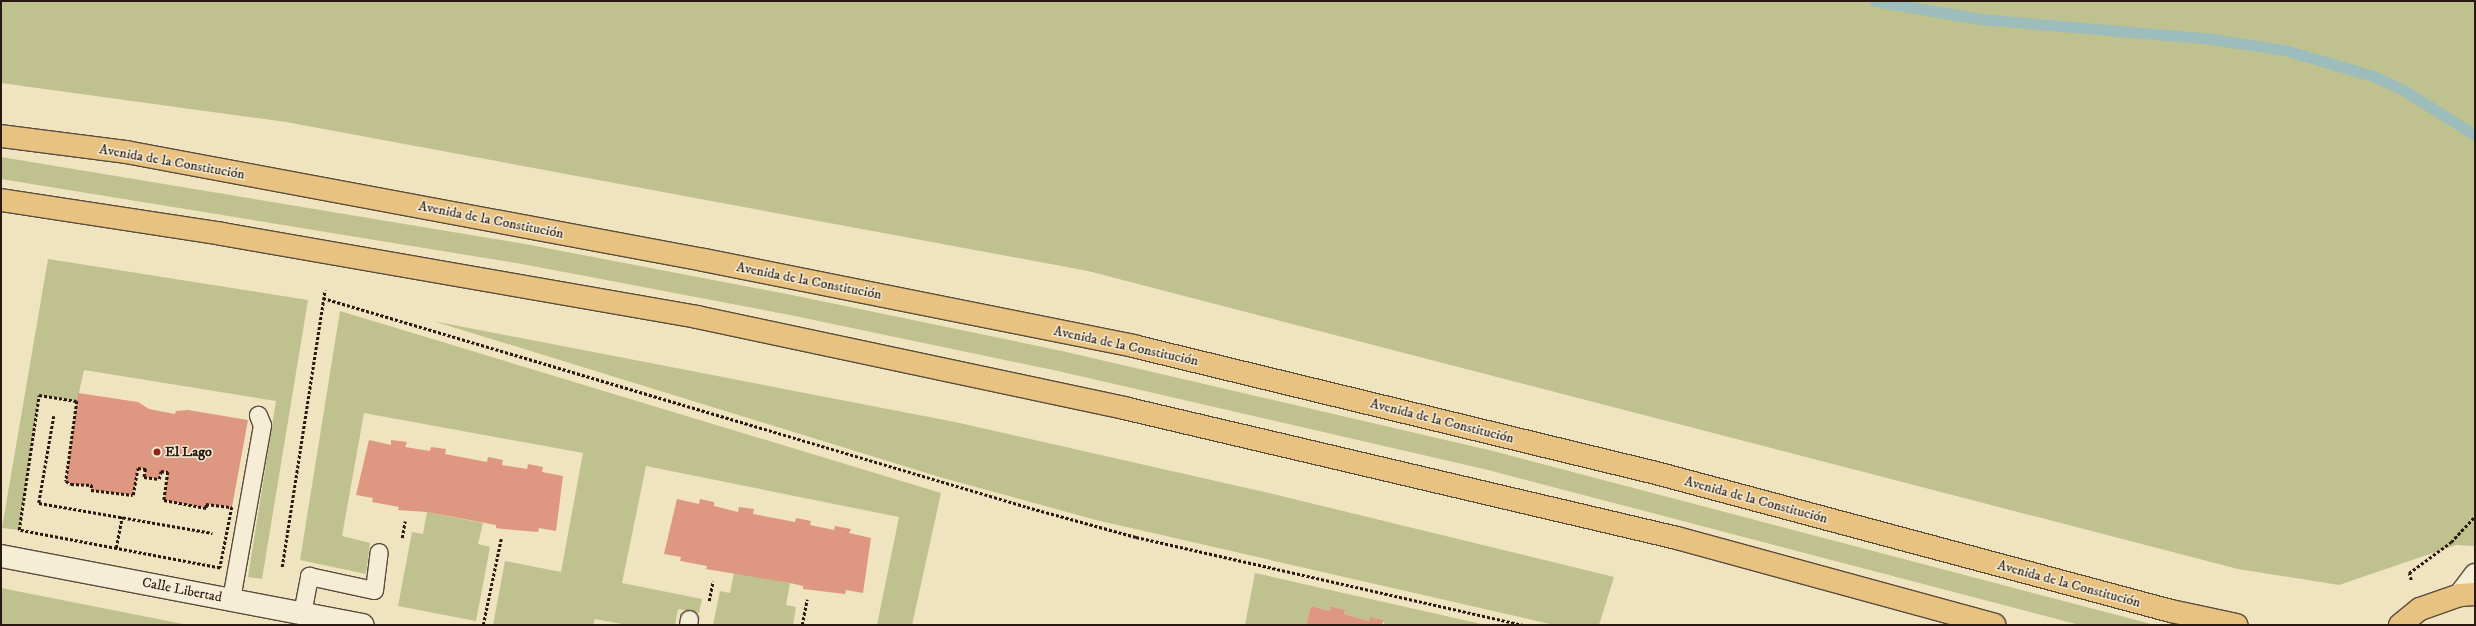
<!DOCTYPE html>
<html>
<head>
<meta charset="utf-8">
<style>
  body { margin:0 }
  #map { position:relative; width:2476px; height:626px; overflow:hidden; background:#efe3c0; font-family:"IM FELL DW Pica",serif }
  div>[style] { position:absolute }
  .green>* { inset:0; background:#bfc28e }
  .stream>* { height:11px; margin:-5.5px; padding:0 5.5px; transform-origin:5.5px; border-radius:5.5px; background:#9cbdbb }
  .building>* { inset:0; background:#de9881 }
  .path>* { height:2.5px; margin-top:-1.25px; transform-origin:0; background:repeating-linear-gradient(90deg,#291911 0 3px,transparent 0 5px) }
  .roads { filter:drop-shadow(1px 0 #5a4c3d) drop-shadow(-1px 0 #5a4c3d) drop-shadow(0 1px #5a4c3d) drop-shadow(0 -1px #5a4c3d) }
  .service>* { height:17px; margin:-8.5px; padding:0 8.5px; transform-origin:8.5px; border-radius:8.5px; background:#f5edd6 }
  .minor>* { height:22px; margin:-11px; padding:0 11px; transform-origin:11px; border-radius:11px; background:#f5edd6 }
  .secondary>* { height:22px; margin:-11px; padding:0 11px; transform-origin:11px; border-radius:11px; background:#f5edd6 }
  .primary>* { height:22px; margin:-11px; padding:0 11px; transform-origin:11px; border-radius:11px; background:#e8c280 }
  .dots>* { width:11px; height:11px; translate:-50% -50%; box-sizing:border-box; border:2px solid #f5edd6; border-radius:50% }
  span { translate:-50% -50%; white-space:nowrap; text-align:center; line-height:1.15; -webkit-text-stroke:3px #f5edd6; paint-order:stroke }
  .street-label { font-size:14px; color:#291911 }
  .poi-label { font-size:14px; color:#291911; font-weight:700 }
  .left { translate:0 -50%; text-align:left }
  .frame { position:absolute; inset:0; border:2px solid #291911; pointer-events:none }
</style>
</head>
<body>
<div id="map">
  <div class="green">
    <i style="clip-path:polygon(1px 1px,2475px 1px,2475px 546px,2456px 545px,2339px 585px,2238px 569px,1088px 271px,286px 122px,1px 83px)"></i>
    <i style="clip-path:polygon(1px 157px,525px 244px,792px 295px,1062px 351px,1493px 451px,2155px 625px,2080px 625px,1488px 470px,1058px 371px,790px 315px,522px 264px,1px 179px)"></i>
    <i style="clip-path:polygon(48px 259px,308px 300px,262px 579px,248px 577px,276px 401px,84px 370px,77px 401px,39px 395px,19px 530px,2px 528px)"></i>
    <i style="clip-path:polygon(340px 311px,941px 493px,912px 625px,877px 625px,899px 517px,646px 466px,622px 583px,702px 599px,699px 613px,678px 609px,675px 625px,627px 625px,595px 619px,593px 625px,493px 625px,505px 561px,561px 572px,583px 453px,364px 413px,342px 536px,370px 543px,366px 574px,300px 560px)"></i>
    <i style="clip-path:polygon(433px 321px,955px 422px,1273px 494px,1614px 577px,1599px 625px,1554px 625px,1096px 520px,943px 478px)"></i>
    <i style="clip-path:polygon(427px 512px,483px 523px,478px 544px,490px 547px,476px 621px,398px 606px,412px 532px,423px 534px)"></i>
    <i style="clip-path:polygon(734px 572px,790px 583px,786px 605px,796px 607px,793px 625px,713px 625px,720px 591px,730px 593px)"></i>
    <i style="clip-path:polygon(1255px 573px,1486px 625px,1385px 625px,1383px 620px,1370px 617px,1369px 621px,1344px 614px,1345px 610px,1332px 606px,1330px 611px,1311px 606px,1306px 625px,1245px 625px)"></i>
    <i style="clip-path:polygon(1px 588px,188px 625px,1px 625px)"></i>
  </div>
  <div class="stream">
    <i style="left:1875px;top:1px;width:107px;rotate:9.7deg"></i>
    <i style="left:1980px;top:19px;width:232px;rotate:4.9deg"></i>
    <i style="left:2211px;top:39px;width:75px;rotate:8.5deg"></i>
    <i style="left:2285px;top:50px;width:92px;rotate:16.5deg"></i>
    <i style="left:2373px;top:76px;width:35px;rotate:25deg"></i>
    <i style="left:2405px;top:91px;width:83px;rotate:32.2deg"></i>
  </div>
  <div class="building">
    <i style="clip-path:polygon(78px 393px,138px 402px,149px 409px,175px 414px,176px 411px,188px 410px,248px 420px,232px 507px,206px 504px,206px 508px,164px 500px,168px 472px,161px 471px,159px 479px,144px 477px,146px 469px,138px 468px,133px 495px,91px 490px,92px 485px,71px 484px,66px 481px)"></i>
    <i style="clip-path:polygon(369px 440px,391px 445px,391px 440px,407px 442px,405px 447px,430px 451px,431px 447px,446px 449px,445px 454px,487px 462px,488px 457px,503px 460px,502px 465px,527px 469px,528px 464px,543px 467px,542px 472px,563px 476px,556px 531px,539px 528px,538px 532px,503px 529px,496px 528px,496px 525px,427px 512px,398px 510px,399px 507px,372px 502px,373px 498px,356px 495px)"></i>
    <i style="clip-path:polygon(677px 499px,699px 504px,700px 499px,714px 502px,714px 506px,738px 512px,739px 507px,754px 509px,753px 514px,795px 522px,796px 518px,811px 521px,810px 525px,834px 530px,835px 526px,851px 529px,849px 533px,871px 538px,863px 593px,846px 590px,845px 594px,803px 589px,803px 586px,790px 583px,706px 569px,707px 566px,680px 561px,681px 557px,664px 554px)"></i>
    <i style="clip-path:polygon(1311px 606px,1330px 611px,1331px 606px,1345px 610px,1344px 614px,1369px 621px,1370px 617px,1384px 620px,1382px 625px,1306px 625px)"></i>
  </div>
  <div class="path">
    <i style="left:323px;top:298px;width:734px;rotate:16.53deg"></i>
    <i style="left:1027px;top:507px;width:113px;rotate:15.4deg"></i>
    <i style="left:1136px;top:537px;width:398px;rotate:12.8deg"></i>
    <i style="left:39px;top:395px;width:38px;rotate:9deg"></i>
    <i style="left:77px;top:401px;width:81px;rotate:97.8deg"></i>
    <i style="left:66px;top:481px;width:6px;rotate:31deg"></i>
    <i style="left:71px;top:484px;width:21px;rotate:3deg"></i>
    <i style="left:92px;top:485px;width:5px;rotate:101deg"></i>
    <i style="left:91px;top:490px;width:42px;rotate:6.8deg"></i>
    <i style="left:133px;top:495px;width:27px;rotate:-80deg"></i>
    <i style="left:138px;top:468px;width:8px;rotate:7deg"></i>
    <i style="left:146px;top:469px;width:8px;rotate:104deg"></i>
    <i style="left:144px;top:477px;width:15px;rotate:8deg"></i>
    <i style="left:159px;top:479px;width:8px;rotate:-76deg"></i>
    <i style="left:161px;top:471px;width:7px;rotate:8deg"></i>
    <i style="left:168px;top:472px;width:28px;rotate:98deg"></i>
    <i style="left:164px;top:500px;width:43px;rotate:10.8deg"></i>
    <i style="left:206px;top:508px;width:4px;rotate:-90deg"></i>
    <i style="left:206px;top:504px;width:26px;rotate:7deg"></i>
    <i style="left:232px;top:507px;width:62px;rotate:101.1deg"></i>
    <i style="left:220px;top:568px;width:205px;rotate:-169.3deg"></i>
    <i style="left:19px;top:530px;width:136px;rotate:-81.6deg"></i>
    <i style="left:54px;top:416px;width:88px;rotate:99.8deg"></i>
    <i style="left:39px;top:503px;width:176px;rotate:9.8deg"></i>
    <i style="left:402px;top:538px;width:17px;rotate:-80deg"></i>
    <i style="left:116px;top:548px;width:32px;rotate:-79deg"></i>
    <i style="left:282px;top:567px;width:280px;rotate:-81.2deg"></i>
    <i style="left:2411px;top:580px;width:7px;rotate:-106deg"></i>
    <i style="left:2409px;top:573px;width:52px;rotate:-36.4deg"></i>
    <i style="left:2451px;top:542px;width:35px;rotate:-47deg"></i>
    <i style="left:709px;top:601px;width:20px;rotate:-79deg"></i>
    <i style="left:483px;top:625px;width:88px;rotate:-78.2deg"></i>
    <i style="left:802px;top:625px;width:26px;rotate:-79deg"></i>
  </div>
  <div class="roads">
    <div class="service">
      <i style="left:231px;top:599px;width:177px;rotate:-79.9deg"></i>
      <i style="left:262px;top:425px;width:11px;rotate:-112deg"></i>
      <i style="left:302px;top:613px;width:38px;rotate:-79deg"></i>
      <i style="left:309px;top:576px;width:66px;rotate:12.2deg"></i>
      <i style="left:374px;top:590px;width:38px;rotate:-83deg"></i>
      <i style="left:688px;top:625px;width:6px;rotate:-81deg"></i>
    </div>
    <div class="minor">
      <i style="left:1px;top:556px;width:368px;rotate:10.8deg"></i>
    </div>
    <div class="secondary">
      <i style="left:2460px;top:595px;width:25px;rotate:-53deg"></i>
    </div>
    <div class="primary">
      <i style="left:1px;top:136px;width:126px;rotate:7.3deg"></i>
      <i style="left:126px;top:152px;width:588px;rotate:10.58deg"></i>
      <i style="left:704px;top:260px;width:438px;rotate:11.3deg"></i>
      <i style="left:1133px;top:346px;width:538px;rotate:13.65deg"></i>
      <i style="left:1656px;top:473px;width:533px;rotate:15deg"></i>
      <i style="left:2171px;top:611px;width:67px;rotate:12deg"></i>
      <i style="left:1px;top:200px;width:224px;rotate:8.7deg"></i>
      <i style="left:222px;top:234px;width:482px;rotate:9.9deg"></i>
      <i style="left:697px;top:317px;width:437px;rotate:12deg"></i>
      <i style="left:1124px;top:408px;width:568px;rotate:13.23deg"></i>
      <i style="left:1677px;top:538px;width:329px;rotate:15.3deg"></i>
      <i style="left:2400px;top:625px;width:26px;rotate:-39deg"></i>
      <i style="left:2420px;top:609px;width:42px;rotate:-19.3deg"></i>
      <i style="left:2460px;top:595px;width:15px;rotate:-4deg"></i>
    </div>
  </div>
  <div class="dots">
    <i style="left:157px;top:452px;background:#8f2418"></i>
  </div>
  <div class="street-label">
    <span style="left:172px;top:162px;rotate:10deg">Avenida de la Constitución</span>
    <span style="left:491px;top:220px;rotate:11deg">Avenida de la Constitución</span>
    <span style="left:809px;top:281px;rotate:11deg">Avenida de la Constitución</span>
    <span style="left:1126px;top:346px;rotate:12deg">Avenida de la Constitución</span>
    <span style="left:1442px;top:421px;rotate:14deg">Avenida de la Constitución</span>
    <span style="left:1756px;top:500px;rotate:15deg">Avenida de la Constitución</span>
    <span style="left:2069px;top:584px;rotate:15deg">Avenida de la Constitución</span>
    <span style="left:182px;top:590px;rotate:11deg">Calle Libertad</span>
  </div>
  <div class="poi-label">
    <span class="left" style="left:165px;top:452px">El Lago</span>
  </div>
  <div class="frame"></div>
</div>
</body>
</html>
